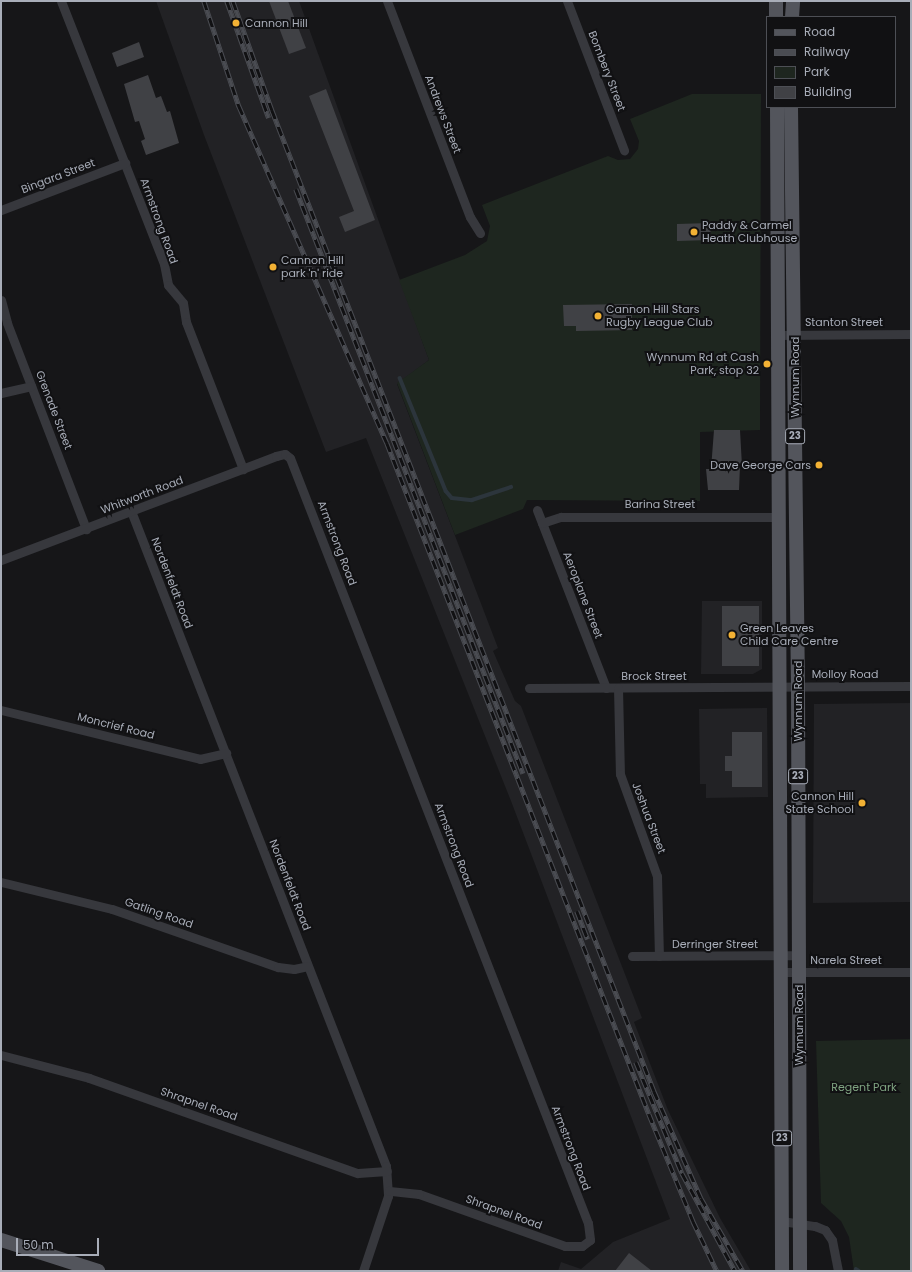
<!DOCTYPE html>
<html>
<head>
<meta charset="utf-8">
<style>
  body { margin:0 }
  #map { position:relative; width:912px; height:1272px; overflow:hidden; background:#161618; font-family:Poppins,sans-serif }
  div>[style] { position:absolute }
  .built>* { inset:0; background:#222225 }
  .green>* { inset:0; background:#1e261f }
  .stream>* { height:3.5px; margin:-1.75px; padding:0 1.75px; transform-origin:1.75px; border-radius:1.75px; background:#2c353c }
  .building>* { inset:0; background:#404145 }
  .minor>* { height:9px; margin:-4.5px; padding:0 4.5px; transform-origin:4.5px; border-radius:4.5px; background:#37383d }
  .primary>* { height:14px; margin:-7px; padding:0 7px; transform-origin:7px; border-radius:7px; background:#53555c }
  .rail>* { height:4.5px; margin-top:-2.25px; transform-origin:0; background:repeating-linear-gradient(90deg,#111113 0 9px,#4a4c52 0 18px); box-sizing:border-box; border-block:1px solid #4a4c52 }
  .dots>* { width:11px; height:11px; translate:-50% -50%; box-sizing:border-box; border:2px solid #111113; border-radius:50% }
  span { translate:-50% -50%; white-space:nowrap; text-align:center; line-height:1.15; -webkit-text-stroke:4px #111113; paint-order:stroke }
  .shield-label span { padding:1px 3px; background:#111113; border:1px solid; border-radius:3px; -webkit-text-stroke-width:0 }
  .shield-label { font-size:10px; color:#a8adb8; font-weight:700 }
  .poi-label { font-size:11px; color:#a8adb8 }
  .left { translate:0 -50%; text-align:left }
  .right { translate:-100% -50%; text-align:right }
  .street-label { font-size:11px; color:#a8adb8 }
  .park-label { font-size:11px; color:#7fa381 }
  .frame { position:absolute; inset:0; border:2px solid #a8adb8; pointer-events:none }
  .legend { position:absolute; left:766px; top:16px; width:130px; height:92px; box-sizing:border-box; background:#111113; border:1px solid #4d4f55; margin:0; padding:5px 7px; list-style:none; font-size:12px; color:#a8adb8 }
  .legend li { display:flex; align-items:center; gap:8px; height:20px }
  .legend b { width:20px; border:1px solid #4d4f55 }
  .scale { position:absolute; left:16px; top:1238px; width:83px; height:18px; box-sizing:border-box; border:2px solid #a8adb8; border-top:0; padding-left:5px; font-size:12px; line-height:14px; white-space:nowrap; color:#a8adb8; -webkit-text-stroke:3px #111113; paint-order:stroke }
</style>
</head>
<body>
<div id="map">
  <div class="built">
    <i style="clip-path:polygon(156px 1px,299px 1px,429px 360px,397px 384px,498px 648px,493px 651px,515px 701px,521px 706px,642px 1018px,634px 1022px,668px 1110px,720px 1218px,751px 1271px,558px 1271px,561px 1262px,581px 1269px,613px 1242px,670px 1219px,511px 801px,366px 438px,326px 452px,204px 135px)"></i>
    <i style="clip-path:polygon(702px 601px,762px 601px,762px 669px,753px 674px,701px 674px)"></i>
    <i style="clip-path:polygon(911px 703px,911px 902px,813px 903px,814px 704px)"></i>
    <i style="clip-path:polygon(767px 708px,768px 797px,706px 798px,706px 784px,700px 784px,699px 709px)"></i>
  </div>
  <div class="green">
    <i style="clip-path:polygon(692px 94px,761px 94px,760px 430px,700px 432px,700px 501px,527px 500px,523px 509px,455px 535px,397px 383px,429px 360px,399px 280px,465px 255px,487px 241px,490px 226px,482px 205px,608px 156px,618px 160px,630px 159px,638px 149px,639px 141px,630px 119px)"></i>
    <i style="clip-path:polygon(911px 1039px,911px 1271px,854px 1271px,849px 1237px,841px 1221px,821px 1203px,816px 1041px)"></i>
  </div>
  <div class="stream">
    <i style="left:400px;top:378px;width:122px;rotate:67.8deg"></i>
    <i style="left:446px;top:491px;width:9px;rotate:49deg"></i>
    <i style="left:452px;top:498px;width:20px;rotate:6deg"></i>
    <i style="left:472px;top:500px;width:41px;rotate:-18.4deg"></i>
    <i style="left:856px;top:1269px;width:4px;rotate:34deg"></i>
  </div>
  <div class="building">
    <i style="clip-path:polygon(269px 1px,288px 1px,306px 48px,289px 54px)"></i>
    <i style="clip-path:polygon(139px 42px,144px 57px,117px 67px,112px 53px)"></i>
    <i style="clip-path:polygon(148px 75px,156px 98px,161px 96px,167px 112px,170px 111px,179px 143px,146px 155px,141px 141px,145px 139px,139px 121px,135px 122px,124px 84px)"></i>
    <i style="clip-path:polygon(326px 89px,375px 220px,345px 232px,339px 217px,354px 211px,309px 96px)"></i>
    <i style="clip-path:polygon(710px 223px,711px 240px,677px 241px,677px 224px)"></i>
    <i style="clip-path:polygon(632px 304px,632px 330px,576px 331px,576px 326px,564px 326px,563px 305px)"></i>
    <i style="clip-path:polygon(714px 430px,740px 430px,742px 466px,740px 466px,739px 490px,708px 490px,706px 469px,711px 469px)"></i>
    <i style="clip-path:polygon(722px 606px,759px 606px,759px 666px,722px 666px)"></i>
    <i style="clip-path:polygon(732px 732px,762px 732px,762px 787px,732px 787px,732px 771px,725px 771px,725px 756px,732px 756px)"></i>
    <i style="clip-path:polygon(629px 1253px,652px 1271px,615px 1271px)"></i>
  </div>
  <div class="minor">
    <i style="left:61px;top:1px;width:282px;rotate:68.6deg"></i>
    <i style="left:164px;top:264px;width:21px;rotate:79deg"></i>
    <i style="left:168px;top:285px;width:23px;rotate:50deg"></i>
    <i style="left:183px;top:303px;width:19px;rotate:81deg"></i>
    <i style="left:186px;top:322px;width:158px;rotate:68.8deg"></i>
    <i style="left:387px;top:1px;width:231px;rotate:69deg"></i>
    <i style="left:470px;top:217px;width:19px;rotate:58deg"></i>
    <i style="left:567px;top:1px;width:160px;rotate:69.1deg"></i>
    <i style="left:1px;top:210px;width:133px;rotate:-20.8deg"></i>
    <i style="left:1px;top:300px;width:24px;rotate:75deg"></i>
    <i style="left:7px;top:323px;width:221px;rotate:69deg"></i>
    <i style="left:778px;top:335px;width:133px;rotate:-0.4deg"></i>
    <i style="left:1px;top:393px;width:31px;rotate:-13deg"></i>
    <i style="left:537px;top:510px;width:191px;rotate:68.8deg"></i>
    <i style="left:131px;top:511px;width:703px;rotate:68.73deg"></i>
    <i style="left:386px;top:1166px;width:30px;rotate:86deg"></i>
    <i style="left:388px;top:1196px;width:79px;rotate:108.4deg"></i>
    <i style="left:542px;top:523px;width:20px;rotate:-18deg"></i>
    <i style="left:561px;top:517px;width:218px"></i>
    <i style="left:1px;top:560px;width:294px;rotate:-20.7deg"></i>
    <i style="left:276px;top:456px;width:9px;rotate:-13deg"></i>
    <i style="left:285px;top:454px;width:6px;rotate:39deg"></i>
    <i style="left:290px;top:458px;width:821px;rotate:68.72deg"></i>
    <i style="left:588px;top:1223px;width:17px;rotate:83deg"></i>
    <i style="left:590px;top:1240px;width:10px;rotate:143deg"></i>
    <i style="left:582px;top:1246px;width:17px;rotate:180deg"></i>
    <i style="left:565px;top:1246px;width:155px;rotate:-160.4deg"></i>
    <i style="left:419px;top:1194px;width:30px;rotate:-174deg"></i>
    <i style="left:529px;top:688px;width:382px;rotate:-0.3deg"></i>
    <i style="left:618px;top:688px;width:86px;rotate:88.7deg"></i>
    <i style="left:620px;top:774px;width:109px;rotate:70.1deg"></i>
    <i style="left:657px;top:876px;width:80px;rotate:88.6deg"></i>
    <i style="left:1px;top:710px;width:205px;rotate:13.8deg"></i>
    <i style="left:200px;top:759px;width:27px;rotate:-13deg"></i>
    <i style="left:1px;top:882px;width:114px;rotate:13.7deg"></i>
    <i style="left:112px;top:909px;width:176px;rotate:19.3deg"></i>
    <i style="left:278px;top:967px;width:16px;rotate:7deg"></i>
    <i style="left:294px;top:969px;width:14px;rotate:-12deg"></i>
    <i style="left:632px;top:956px;width:167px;rotate:-0.3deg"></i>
    <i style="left:781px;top:972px;width:130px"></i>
    <i style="left:1px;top:1055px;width:91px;rotate:14.6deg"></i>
    <i style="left:89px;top:1078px;width:285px;rotate:19.5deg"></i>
    <i style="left:358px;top:1173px;width:29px;rotate:-4deg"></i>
    <i style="left:782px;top:1221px;width:33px;rotate:9deg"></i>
    <i style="left:815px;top:1226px;width:11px;rotate:22deg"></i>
    <i style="left:825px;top:1230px;width:12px;rotate:55deg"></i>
    <i style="left:832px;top:1240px;width:32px;rotate:79deg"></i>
  </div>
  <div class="primary">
    <i style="left:776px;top:1px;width:16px;rotate:90deg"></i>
    <i style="left:792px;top:17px;width:16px;rotate:-86deg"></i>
    <i style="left:777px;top:107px;width:1164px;rotate:89.75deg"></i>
    <i style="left:791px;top:107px;width:579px;rotate:89.31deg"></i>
    <i style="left:798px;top:686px;width:585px;rotate:89.8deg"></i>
    <i style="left:1px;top:1240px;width:102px;rotate:17.7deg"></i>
  </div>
  <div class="rail">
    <i style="left:204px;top:1px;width:111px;rotate:71.6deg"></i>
    <i style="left:239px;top:106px;width:368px;rotate:66.3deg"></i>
    <i style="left:387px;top:443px;width:720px;rotate:68.67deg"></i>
    <i style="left:649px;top:1114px;width:116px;rotate:67.6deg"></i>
    <i style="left:693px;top:1221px;width:55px;rotate:64.4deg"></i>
    <i style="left:227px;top:1px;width:124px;rotate:70.3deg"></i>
    <i style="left:233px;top:1px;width:116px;rotate:70.3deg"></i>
    <i style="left:272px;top:110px;width:1053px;rotate:68.72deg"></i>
    <i style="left:654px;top:1091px;width:117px;rotate:66.3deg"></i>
    <i style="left:701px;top:1198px;width:84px;rotate:60.1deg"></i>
    <i style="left:296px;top:189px;width:627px;rotate:68.76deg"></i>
    <i style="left:577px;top:911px;width:30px;rotate:69deg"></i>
    <i style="left:636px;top:1062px;width:120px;rotate:67.5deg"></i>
    <i style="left:682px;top:1173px;width:111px;rotate:61.6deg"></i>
  </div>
  <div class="dots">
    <i style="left:236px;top:23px;background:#f2b134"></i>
    <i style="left:694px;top:232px;background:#f2b134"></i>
    <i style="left:273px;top:267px;background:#f2b134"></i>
    <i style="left:598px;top:316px;background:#f2b134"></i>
    <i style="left:767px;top:364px;background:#f2b134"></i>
    <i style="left:819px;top:465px;background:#f2b134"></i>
    <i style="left:732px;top:635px;background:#f2b134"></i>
    <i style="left:862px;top:803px;background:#f2b134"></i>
  </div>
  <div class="shield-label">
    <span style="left:795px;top:436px">23</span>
    <span style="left:798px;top:776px">23</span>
    <span style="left:782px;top:1138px">23</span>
  </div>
  <div class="poi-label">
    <span class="left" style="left:245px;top:23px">Cannon Hill</span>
    <span class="left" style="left:702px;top:232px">Paddy &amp; Carmel<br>Heath Clubhouse</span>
    <span class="left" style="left:281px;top:267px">Cannon Hill<br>park 'n' ride</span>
    <span class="left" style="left:606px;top:316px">Cannon Hill Stars<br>Rugby League Club</span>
    <span class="right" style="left:759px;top:364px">Wynnum Rd at Cash<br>Park, stop 32</span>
    <span class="right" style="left:811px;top:465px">Dave George Cars</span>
    <span class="left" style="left:740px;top:635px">Green Leaves<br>Child Care Centre</span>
    <span class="right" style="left:854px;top:803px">Cannon Hill<br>State School</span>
  </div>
  <div class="street-label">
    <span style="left:607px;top:71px;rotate:69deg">Bombery Street</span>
    <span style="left:443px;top:114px;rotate:69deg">Andrews Street</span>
    <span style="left:58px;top:176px;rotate:-21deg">Bingara Street</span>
    <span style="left:159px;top:221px;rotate:70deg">Armstrong Road</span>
    <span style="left:844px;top:322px">Stanton Street</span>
    <span style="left:795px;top:377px;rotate:-90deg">Wynnum Road</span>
    <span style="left:54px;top:410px;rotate:69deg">Grenade Street</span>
    <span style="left:142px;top:495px;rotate:-21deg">Whitworth Road</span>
    <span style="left:660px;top:504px">Barina Street</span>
    <span style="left:337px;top:543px;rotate:69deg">Armstrong Road</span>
    <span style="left:172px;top:583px;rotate:69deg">Nordenfeldt Road</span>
    <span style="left:583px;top:595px;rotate:69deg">Aeroplane Street</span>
    <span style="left:845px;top:674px">Molloy Road</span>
    <span style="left:654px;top:676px">Brock Street</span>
    <span style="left:798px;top:701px;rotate:-90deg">Wynnum Road</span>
    <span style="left:116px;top:726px;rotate:14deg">Moncrief Road</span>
    <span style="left:649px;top:818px;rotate:69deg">Joshua Street</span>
    <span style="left:454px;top:845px;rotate:69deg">Armstrong Road</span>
    <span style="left:290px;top:885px;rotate:69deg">Nordenfeldt Road</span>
    <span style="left:159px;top:913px;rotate:19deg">Gatling Road</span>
    <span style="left:715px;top:944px">Derringer Street</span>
    <span style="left:846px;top:960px">Narela Street</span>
    <span style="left:799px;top:1025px;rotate:-90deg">Wynnum Road</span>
    <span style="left:199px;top:1104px;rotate:19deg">Shrapnel Road</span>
    <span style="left:571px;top:1148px;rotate:69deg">Armstrong Road</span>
    <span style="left:504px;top:1212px;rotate:20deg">Shrapnel Road</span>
  </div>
  <div class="park-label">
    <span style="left:864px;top:1087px">Regent Park</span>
  </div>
  <div class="frame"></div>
  <ul class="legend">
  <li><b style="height:5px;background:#53555c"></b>Road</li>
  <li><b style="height:5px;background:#4a4c52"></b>Railway</li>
  <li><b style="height:11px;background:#1e261f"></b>Park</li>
  <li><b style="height:11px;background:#404145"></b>Building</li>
  </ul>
  <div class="scale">50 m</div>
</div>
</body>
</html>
